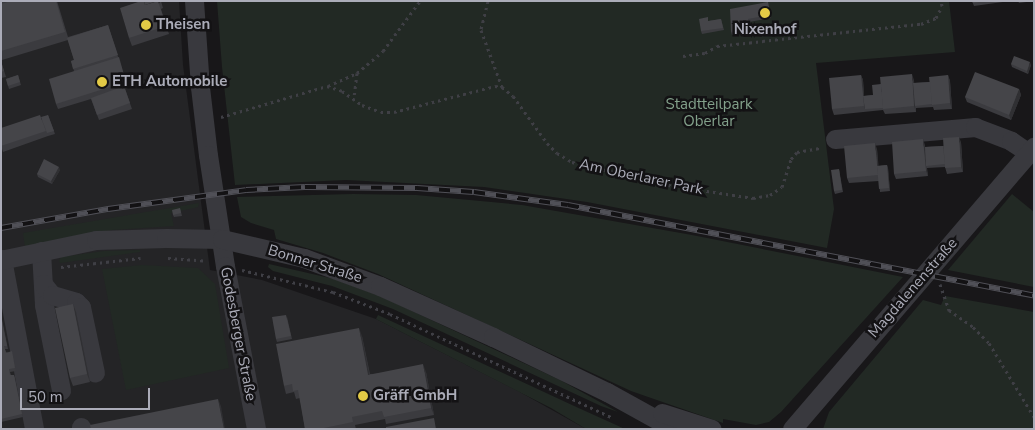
<!DOCTYPE html>
<html>
<head>
<meta charset="utf-8">
<style>
  body { margin:0 }
  #map { position:relative; width:1035px; height:430px; overflow:hidden; background:#181719; font-family:"Nunito Sans",sans-serif }
  div>[style] { position:absolute }
  .built>* { inset:0; background:#242426 }
  .green>* { inset:0; background:#222924 }
  .path>* { height:3px; margin-top:-1.5px; transform-origin:0; background:repeating-linear-gradient(90deg,#3f3f45 0 2.5px,transparent 0 6.5px) }
  .minor>* { height:19px; margin:-9.5px; padding:0 9.5px; transform-origin:9.5px; border-radius:9.5px; background:#39393e }
  .rail>* { height:5.5px; margin-top:-2.75px; transform-origin:0; background:repeating-linear-gradient(90deg,#131214 0 11px,#505057 0 22px); box-sizing:border-box; border-block:1px solid #505057 }
  .wall>* { inset:0; background:#3b3b3f }
  .shaded-wall>* { inset:0; background:#303033 }
  .building>* { inset:0; background:#454549 }
  .dots>* { width:14px; height:14px; translate:-50% -50%; box-sizing:border-box; border:2px solid #131214; border-radius:50% }
  span { translate:-50% -50%; white-space:nowrap; text-align:center; line-height:1.15; -webkit-text-stroke:5px #131214; paint-order:stroke }
  .poi-label { font-size:15px; color:#abacb8; font-weight:700 }
  .left { translate:0 -50%; text-align:left }
  .park-label { font-size:15px; color:#83a18b }
  .street-label { font-size:15px; color:#abacb8 }
  .frame { position:absolute; inset:0; border:2px solid #abacb8; pointer-events:none }
  .scale { position:absolute; left:20px; top:388px; width:130px; height:22px; box-sizing:border-box; border:2px solid #abacb8; border-top:0; padding-left:6px; font-size:15px; line-height:18px; white-space:nowrap; color:#abacb8; -webkit-text-stroke:4px #131214; paint-order:stroke }
</style>
</head>
<body>
<div id="map">
  <div class="built">
    <i style="clip-path:polygon(1px 1px,179px 1px,183px 65px,210px 270px,262px 280px,376px 319px,518px 391px,586px 429px,1px 429px)"></i>
  </div>
  <div class="green">
    <i style="clip-path:polygon(217px 1px,949px 1px,955px 52px,816px 63px,834px 209px,827px 248px,587px 202px,484px 187px,346px 180px,235px 185px,222px 67px)"></i>
    <i style="clip-path:polygon(353px 194px,416px 195px,522px 205px,692px 235px,903px 277px,781px 412px,769px 422px,756px 425px,723px 419px,723px 423px,631px 391px,378px 274px,323px 253px,276px 239px,274px 230px,251px 223px,241px 217px,237px 197px)"></i>
    <i style="clip-path:polygon(1012px 194px,1034px 212px,1034px 287px,948px 270px)"></i>
    <i style="clip-path:polygon(199px 203px,198px 207px,171px 213px,174px 226px,112px 230px,25px 247px,23px 233px)"></i>
    <i style="clip-path:polygon(104px 251px,140px 250px,140px 252px,60px 263px,59px 261px,61px 257px)"></i>
    <i style="clip-path:polygon(269px 264px,334px 279px,382px 297px,560px 380px,618px 412px,601px 406px,393px 309px,332px 286px,273px 271px,268px 267px)"></i>
    <i style="clip-path:polygon(142px 265px,198px 268px,215px 284px,229px 368px,126px 390px,102px 269px)"></i>
    <i style="clip-path:polygon(945px 296px,1034px 312px,1034px 429px,823px 429px,829px 412px,923px 300px,941px 305px)"></i>
    <i style="clip-path:polygon(378px 315px,572px 405px,625px 429px,586px 429px,551px 408px,376px 319px)"></i>
  </div>
  <div class="path">
    <i style="left:488px;top:1px;width:30px;rotate:104deg"></i>
    <i style="left:481px;top:30px;width:61px;rotate:69.8deg"></i>
    <i style="left:683px;top:56px;width:22px;rotate:-8deg"></i>
    <i style="left:705px;top:53px;width:14px;rotate:-30deg"></i>
    <i style="left:717px;top:46px;width:205px;rotate:-6.2deg"></i>
    <i style="left:921px;top:24px;width:16px;rotate:-22deg"></i>
    <i style="left:936px;top:18px;width:13px;rotate:-63deg"></i>
    <i style="left:942px;top:6px;width:5px;rotate:-101deg"></i>
    <i style="left:357px;top:73px;width:34px;rotate:-40deg"></i>
    <i style="left:383px;top:51px;width:62px;rotate:-53.5deg"></i>
    <i style="left:328px;top:86px;width:32px;rotate:-24deg"></i>
    <i style="left:357px;top:73px;width:26px;rotate:97deg"></i>
    <i style="left:221px;top:117px;width:110px;rotate:-16.3deg"></i>
    <i style="left:327px;top:86px;width:16px;rotate:18deg"></i>
    <i style="left:342px;top:91px;width:24px;rotate:35deg"></i>
    <i style="left:362px;top:105px;width:20px;rotate:20deg"></i>
    <i style="left:381px;top:112px;width:13px"></i>
    <i style="left:394px;top:112px;width:104px;rotate:-14.4deg"></i>
    <i style="left:495px;top:86px;width:7px;rotate:8deg"></i>
    <i style="left:502px;top:87px;width:14px;rotate:39deg"></i>
    <i style="left:513px;top:96px;width:58px;rotate:54.1deg"></i>
    <i style="left:547px;top:143px;width:14px;rotate:45deg"></i>
    <i style="left:557px;top:153px;width:17px;rotate:31deg"></i>
    <i style="left:572px;top:162px;width:99px;rotate:13.5deg"></i>
    <i style="left:668px;top:185px;width:86px;rotate:8.7deg"></i>
    <i style="left:753px;top:198px;width:17px;rotate:-10deg"></i>
    <i style="left:770px;top:195px;width:14px;rotate:-34deg"></i>
    <i style="left:782px;top:187px;width:29px;rotate:-72deg"></i>
    <i style="left:791px;top:159px;width:9px;rotate:-49deg"></i>
    <i style="left:797px;top:152px;width:23px;rotate:-10deg"></i>
    <i style="left:168px;top:258px;width:39px;rotate:4deg"></i>
    <i style="left:61px;top:267px;width:80px;rotate:-6.5deg"></i>
    <i style="left:242px;top:270px;width:94px;rotate:13.6deg"></i>
    <i style="left:333px;top:292px;width:61px;rotate:21.1deg"></i>
    <i style="left:390px;top:314px;width:246px;rotate:25deg"></i>
    <i style="left:940px;top:284px;width:28px;rotate:71deg"></i>
    <i style="left:949px;top:310px;width:29px;rotate:35deg"></i>
    <i style="left:973px;top:327px;width:23px;rotate:45deg"></i>
    <i style="left:989px;top:343px;width:87px;rotate:58.7deg"></i>
  </div>
  <div class="minor">
    <i style="left:194px;top:1px;width:86px;rotate:86deg"></i>
    <i style="left:200px;top:87px;width:68px;rotate:83.3deg"></i>
    <i style="left:208px;top:155px;width:112px;rotate:81.3deg"></i>
    <i style="left:225px;top:266px;width:166px;rotate:79.2deg"></i>
    <i style="left:835px;top:139px;width:141px;rotate:-4.9deg"></i>
    <i style="left:975px;top:127px;width:39px;rotate:21deg"></i>
    <i style="left:1011px;top:141px;width:22px;rotate:34deg"></i>
    <i style="left:41px;top:251px;width:54px;rotate:86.8deg"></i>
    <i style="left:44px;top:305px;width:87px;rotate:78.7deg"></i>
    <i style="left:2px;top:259px;width:173px;rotate:79.3deg"></i>
    <i style="left:1px;top:260px;width:97px;rotate:-11.9deg"></i>
    <i style="left:96px;top:240px;width:70px;rotate:-1.6deg"></i>
    <i style="left:166px;top:238px;width:56px;rotate:1deg"></i>
    <i style="left:222px;top:239px;width:84px;rotate:13deg"></i>
    <i style="left:304px;top:258px;width:81px;rotate:20.2deg"></i>
    <i style="left:380px;top:286px;width:124px;rotate:24.3deg"></i>
    <i style="left:493px;top:337px;width:127px;rotate:25.8deg"></i>
    <i style="left:607px;top:392px;width:77px;rotate:28.9deg"></i>
    <i style="left:43px;top:284px;width:14px;rotate:51deg"></i>
    <i style="left:52px;top:295px;width:25px;rotate:16deg"></i>
    <i style="left:76px;top:302px;width:7px;rotate:45deg"></i>
    <i style="left:81px;top:307px;width:67px;rotate:78deg"></i>
    <i style="left:662px;top:413px;width:52px;rotate:17.7deg"></i>
    <i style="left:81px;top:427px;width:2px;rotate:63deg"></i>
    <i style="left:792px;top:429px;width:372px;rotate:-49.4deg"></i>
  </div>
  <div class="rail">
    <i style="left:1px;top:228px;width:109px;rotate:-10.1deg"></i>
    <i style="left:108px;top:209px;width:139px;rotate:-7.8deg"></i>
    <i style="left:246px;top:190px;width:59px;rotate:-2.9deg"></i>
    <i style="left:305px;top:187px;width:112px;rotate:0.5deg"></i>
    <i style="left:417px;top:188px;width:57px;rotate:4deg"></i>
    <i style="left:474px;top:192px;width:95px;rotate:7.9deg"></i>
    <i style="left:568px;top:205px;width:475px;rotate:11deg"></i>
  </div>
  <div class="wall">
    <i style="clip-path:polygon(1px 1px,57px 1px,68px 37px,108px 25px,128px 88px,125px 89px,132px 109px,99px 120px,91px 99px,58px 109px,56px 104px,74px 71px,71px 61px,74px 60px,68px 40px,2px 60px,1px 58px)"></i>
    <i style="clip-path:polygon(161px 1px,163px 8px,161px 9px,169px 34px,132px 46px,129px 38px)"></i>
    <i style="clip-path:polygon(972px 1px,1010px 1px,974px 6px)"></i>
    <i style="clip-path:polygon(1018px 1px,1034px 1px,1019px 3px)"></i>
    <i style="clip-path:polygon(768px 2px,771px 18px,749px 22px,751px 32px,732px 35px,731px 32px)"></i>
    <i style="clip-path:polygon(721px 19px,724px 30px,702px 34px,701px 31px,709px 21px)"></i>
    <i style="clip-path:polygon(1px 61px,6px 77px,1px 78px)"></i>
    <i style="clip-path:polygon(1011px 64px,1031px 65px,1028px 74px,1012px 67px)"></i>
    <i style="clip-path:polygon(18px 75px,21px 85px,9px 89px,6px 79px)"></i>
    <i style="clip-path:polygon(861px 75px,863px 80px,864px 96px,873px 95px,914px 80px,914px 83px,930px 82px,948px 75px,950px 81px,952px 109px,934px 110px,933px 107px,916px 108px,916px 112px,885px 114px,883px 110px,834px 115px,832px 109px)"></i>
    <i style="clip-path:polygon(1019px 89px,1021px 95px,1011px 120px,967px 102px,965px 97px)"></i>
    <i style="clip-path:polygon(48px 115px,55px 134px,48px 136px,47px 135px,48px 136px,3px 152px,1px 146px,42px 120px)"></i>
    <i style="clip-path:polygon(961px 142px,963px 172px,947px 174px,945px 167px,927px 168px,928px 176px,896px 179px,894px 174px,925px 145px,925px 147px,943px 146px)"></i>
    <i style="clip-path:polygon(877px 149px,878px 166px,887px 165px,888px 168px,890px 191px,880px 192px,879px 181px,849px 183px,847px 178px)"></i>
    <i style="clip-path:polygon(839px 169px,843px 192px,835px 194px,834px 191px)"></i>
    <i style="clip-path:polygon(60px 170px,52px 184px,38px 177px,37px 174px)"></i>
    <i style="clip-path:polygon(180px 208px,182px 216px,174px 217px,173px 215px)"></i>
    <i style="clip-path:polygon(73px 304px,76px 312px,90px 382px,73px 386px,70px 378px)"></i>
    <i style="clip-path:polygon(1px 314px,8px 349px,5px 349px,6px 352px,13px 354px,16px 371px,10px 372px,11px 375px,14px 375px,15px 378px,23px 417px,1px 422px)"></i>
    <i style="clip-path:polygon(287px 317px,292px 339px,277px 342px,276px 339px)"></i>
    <i style="clip-path:polygon(362px 336px,370px 374px,426px 372px,434px 415px,386px 424px,385px 419px,355px 425px,356px 429px,305px 429px,300px 398px,296px 399px,294px 392px,286px 394px,284px 386px)"></i>
  </div>
  <div class="shaded-wall">
    <i style="clip-path:polygon(1030px 62px,1031px 65px,1028px 74px,1027px 71px)"></i>
    <i style="clip-path:polygon(912px 74px,914px 80px,916px 105px,915px 106px,916px 112px,914px 106px)"></i>
    <i style="clip-path:polygon(861px 75px,863px 80px,865px 109px,866px 112px,864px 106px)"></i>
    <i style="clip-path:polygon(948px 75px,950px 81px,952px 109px,950px 103px)"></i>
    <i style="clip-path:polygon(1019px 89px,1021px 95px,1011px 120px,1009px 115px)"></i>
    <i style="clip-path:polygon(959px 137px,961px 142px,963px 172px,961px 167px)"></i>
    <i style="clip-path:polygon(923px 139px,925px 145px,927px 165px,926px 166px,928px 176px,926px 171px)"></i>
    <i style="clip-path:polygon(875px 143px,877px 149px,880px 181px,878px 175px)"></i>
    <i style="clip-path:polygon(887px 165px,888px 168px,890px 191px,889px 188px)"></i>
    <i style="clip-path:polygon(59px 167px,60px 170px,52px 184px,51px 181px)"></i>
    <i style="clip-path:polygon(73px 304px,76px 312px,90px 382px,87px 374px)"></i>
    <i style="clip-path:polygon(359px 328px,362px 336px,371px 382px,368px 375px)"></i>
    <i style="clip-path:polygon(423px 364px,426px 372px,434px 415px,431px 408px)"></i>
    <i style="clip-path:polygon(218px 399px,221px 406px,225px 429px,224px 429px)"></i>
  </div>
  <div class="building">
    <i style="clip-path:polygon(11px 1px,56px 1px,65px 32px,1px 51px,1px 4px)"></i>
    <i style="clip-path:polygon(141px 1px,144px 1px,145px 5px,158px 1px,166px 26px,129px 38px,120px 8px)"></i>
    <i style="clip-path:polygon(144px 1px,157px 1px,145px 5px)"></i>
    <i style="clip-path:polygon(972px 1px,989px 1px,973px 3px)"></i>
    <i style="clip-path:polygon(768px 2px,770px 15px,748px 19px,750px 29px,731px 32px,730px 9px)"></i>
    <i style="clip-path:polygon(708px 17px,708px 21px,721px 19px,723px 28px,701px 31px,699px 19px)"></i>
    <i style="clip-path:polygon(108px 25px,118px 55px,73px 69px,71px 61px,74px 60px,67px 38px)"></i>
    <i style="clip-path:polygon(1014px 56px,1030px 62px,1027px 71px,1011px 64px)"></i>
    <i style="clip-path:polygon(119px 57px,126px 82px,56px 104px,49px 79px)"></i>
    <i style="clip-path:polygon(1px 61px,4px 71px,1px 72px)"></i>
    <i style="clip-path:polygon(975px 72px,1019px 89px,1009px 115px,965px 97px)"></i>
    <i style="clip-path:polygon(912px 74px,914px 106px,883px 109px,880px 77px)"></i>
    <i style="clip-path:polygon(18px 75px,20px 82px,8px 86px,6px 79px)"></i>
    <i style="clip-path:polygon(861px 75px,864px 106px,832px 109px,829px 78px)"></i>
    <i style="clip-path:polygon(948px 75px,950px 103px,932px 105px,929px 77px)"></i>
    <i style="clip-path:polygon(930px 82px,932px 104px,915px 106px,913px 83px)"></i>
    <i style="clip-path:polygon(881px 84px,883px 108px,865px 109px,863px 96px,873px 95px,872px 85px)"></i>
    <i style="clip-path:polygon(124px 86px,130px 103px,97px 115px,91px 98px)"></i>
    <i style="clip-path:polygon(40px 115px,46px 131px,1px 146px,1px 128px)"></i>
    <i style="clip-path:polygon(48px 115px,54px 131px,47px 133px,41px 117px)"></i>
    <i style="clip-path:polygon(959px 137px,961px 167px,945px 168px,943px 138px)"></i>
    <i style="clip-path:polygon(923px 139px,926px 171px,894px 174px,892px 142px)"></i>
    <i style="clip-path:polygon(875px 143px,878px 175px,847px 178px,844px 146px)"></i>
    <i style="clip-path:polygon(943px 146px,945px 164px,926px 166px,925px 147px)"></i>
    <i style="clip-path:polygon(44px 159px,59px 167px,51px 181px,37px 174px)"></i>
    <i style="clip-path:polygon(887px 165px,889px 188px,879px 189px,877px 166px)"></i>
    <i style="clip-path:polygon(839px 169px,842px 190px,834px 191px,831px 170px)"></i>
    <i style="clip-path:polygon(180px 208px,181px 213px,173px 215px,172px 210px)"></i>
    <i style="clip-path:polygon(73px 304px,87px 374px,70px 378px,55px 308px)"></i>
    <i style="clip-path:polygon(286px 315px,291px 336px,276px 339px,272px 317px)"></i>
    <i style="clip-path:polygon(1px 316px,7px 346px,4px 346px,6px 353px,12px 351px,15px 368px,9px 369px,10px 375px,14px 375px,22px 414px,1px 419px)"></i>
    <i style="clip-path:polygon(359px 328px,368px 375px,423px 364px,431px 408px,384px 417px,382px 411px,352px 417px,353px 422px,319px 429px,305px 429px,298px 390px,293px 391px,292px 384px,284px 386px,276px 344px)"></i>
    <i style="clip-path:polygon(218px 399px,224px 429px,91px 429px,90px 425px)"></i>
    <i style="clip-path:polygon(434px 418px,436px 429px,386px 429px,386px 427px)"></i>
  </div>
  <div class="dots">
    <i style="left:765px;top:13px;background:#e3ca46"></i>
    <i style="left:146px;top:25px;background:#e3ca46"></i>
    <i style="left:102px;top:82px;background:#e3ca46"></i>
    <i style="left:363px;top:396px;background:#e3ca46"></i>
  </div>
  <div class="poi-label">
    <span class="left" style="left:156px;top:25px">Theisen</span>
    <span style="left:765px;top:30px">Nixenhof</span>
    <span class="left" style="left:112px;top:82px">ETH Automobile</span>
    <span class="left" style="left:373px;top:396px">Gräff GmbH</span>
  </div>
  <div class="park-label">
    <span style="left:709px;top:113px">Stadtteilpark<br>Oberlar</span>
  </div>
  <div class="street-label">
    <span style="left:641px;top:177px;rotate:12deg">Am Oberlarer Park</span>
    <span style="left:315px;top:264px;rotate:17deg">Bonner Straße</span>
    <span style="left:913px;top:288px;rotate:-49deg">Magdalenenstraße</span>
    <span style="left:238px;top:334px;rotate:79deg">Godesberger Straße</span>
  </div>
  <div class="frame"></div>
  <div class="scale">50 m</div>
</div>
</body>
</html>
